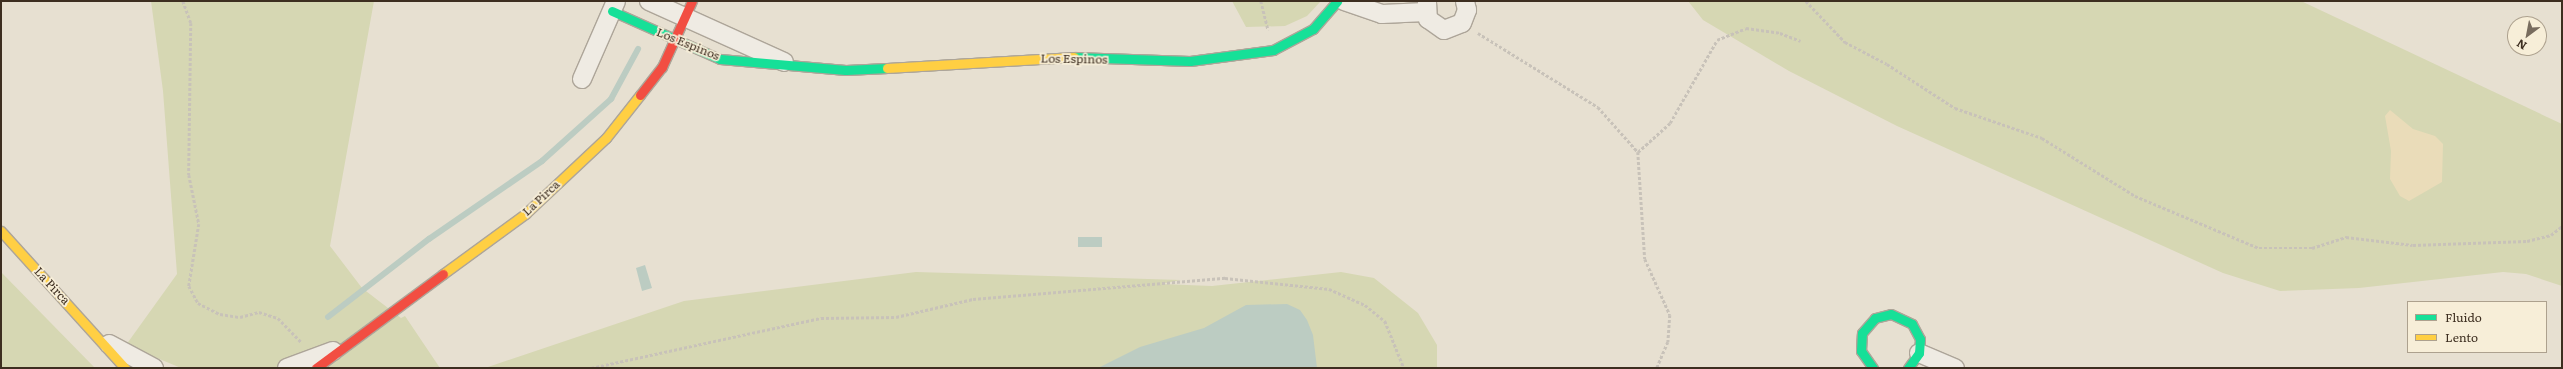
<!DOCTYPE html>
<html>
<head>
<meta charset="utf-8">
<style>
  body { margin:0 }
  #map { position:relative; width:2563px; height:369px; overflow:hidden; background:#e7e0d1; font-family:Literata,serif }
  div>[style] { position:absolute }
  .green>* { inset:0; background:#d6d7b3 }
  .sand>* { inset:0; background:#eadcb9 }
  .water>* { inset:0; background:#bcccc2 }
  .stream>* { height:6px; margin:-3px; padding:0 3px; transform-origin:3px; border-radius:3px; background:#bcccc2 }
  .path>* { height:2.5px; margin-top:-1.25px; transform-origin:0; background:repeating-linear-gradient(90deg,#c8c2b9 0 3px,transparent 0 5px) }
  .roads { filter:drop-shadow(1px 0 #ada599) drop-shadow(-1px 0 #ada599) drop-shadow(0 1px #ada599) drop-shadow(0 -1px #ada599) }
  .street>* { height:18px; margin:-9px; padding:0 9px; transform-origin:9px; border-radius:9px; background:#efebe3 }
  .fast>* { height:9px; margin:-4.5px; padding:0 4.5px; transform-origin:4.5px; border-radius:4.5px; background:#16e098 }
  .slow>* { height:9px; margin:-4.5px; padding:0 4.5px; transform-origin:4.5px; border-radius:4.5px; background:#ffcf43 }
  .jam>* { height:9px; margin:-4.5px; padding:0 4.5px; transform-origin:4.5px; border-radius:4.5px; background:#f24e42 }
  span { translate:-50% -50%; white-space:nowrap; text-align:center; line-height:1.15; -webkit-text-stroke:3.5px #f7eed8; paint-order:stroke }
  .street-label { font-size:12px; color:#3d2e20 }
  .frame { position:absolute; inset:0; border:2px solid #3d2e20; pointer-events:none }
  .legend { position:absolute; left:2407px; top:301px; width:140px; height:52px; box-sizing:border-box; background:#f7eed8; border:1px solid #ada18e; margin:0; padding:5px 7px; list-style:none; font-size:12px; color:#3d2e20 }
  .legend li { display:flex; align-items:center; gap:8px; height:20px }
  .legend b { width:20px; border:1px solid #ada18e }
  .north { position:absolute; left:2507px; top:16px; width:40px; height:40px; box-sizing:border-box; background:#f7eed8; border:1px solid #ada18e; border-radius:50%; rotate:212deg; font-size:11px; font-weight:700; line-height:16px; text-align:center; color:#3d2e20 }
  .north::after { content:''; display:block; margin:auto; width:14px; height:18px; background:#786c5e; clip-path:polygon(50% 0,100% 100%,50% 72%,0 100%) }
</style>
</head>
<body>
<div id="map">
  <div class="green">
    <i style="clip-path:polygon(151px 1px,374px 1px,330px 246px,362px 288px,401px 318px,405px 316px,440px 368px,181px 368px,126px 345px,177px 274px,163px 91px)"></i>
    <i style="clip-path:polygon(1232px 1px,1321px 1px,1307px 16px,1285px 26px,1246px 27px)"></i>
    <i style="clip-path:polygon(1688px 1px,2301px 1px,2562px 124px,2562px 286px,2526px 274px,2503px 272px,2359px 288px,2280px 291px,2223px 273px,1897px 126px,1789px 71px,1703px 20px)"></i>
    <i style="clip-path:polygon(1px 272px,95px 368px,1px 368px)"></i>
    <i style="clip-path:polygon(916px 272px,1181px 280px,1161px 284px,1212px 286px,1341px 272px,1374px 278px,1418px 313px,1437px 345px,1437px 368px,485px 368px,684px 301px)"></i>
  </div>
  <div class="sand">
    <i style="clip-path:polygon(2390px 110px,2413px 129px,2435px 136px,2443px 144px,2442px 182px,2409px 201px,2400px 196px,2390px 179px,2391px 151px,2385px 116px)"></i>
  </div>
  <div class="water">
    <i style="clip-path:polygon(1078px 237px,1102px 237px,1102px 247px,1078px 247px)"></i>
    <i style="clip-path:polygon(645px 265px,652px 288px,642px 291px,636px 268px)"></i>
    <i style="clip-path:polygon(1287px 304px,1300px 310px,1307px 320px,1313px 335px,1317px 368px,1098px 368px,1140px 347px,1204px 328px,1246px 305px)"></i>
  </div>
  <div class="stream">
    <i style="left:328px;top:317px;width:128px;rotate:-37.7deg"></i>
    <i style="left:429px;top:239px;width:137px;rotate:-34.6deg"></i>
    <i style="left:542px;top:161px;width:93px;rotate:-41.9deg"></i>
    <i style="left:611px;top:99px;width:57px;rotate:-61.6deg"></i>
  </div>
  <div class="path">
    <i style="left:183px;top:1px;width:23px;rotate:70deg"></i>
    <i style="left:191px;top:23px;width:152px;rotate:90.8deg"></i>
    <i style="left:189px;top:175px;width:50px;rotate:78.5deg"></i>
    <i style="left:199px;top:224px;width:63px;rotate:99.2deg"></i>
    <i style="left:189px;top:286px;width:19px;rotate:62deg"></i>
    <i style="left:198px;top:303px;width:25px;rotate:27deg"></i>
    <i style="left:220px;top:314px;width:20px;rotate:9deg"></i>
    <i style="left:240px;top:317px;width:20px;rotate:-15deg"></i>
    <i style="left:259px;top:312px;width:20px;rotate:18deg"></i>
    <i style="left:278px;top:318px;width:33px;rotate:46deg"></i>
    <i style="left:1261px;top:1px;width:30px;rotate:76deg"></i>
    <i style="left:1806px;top:1px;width:57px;rotate:46.4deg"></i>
    <i style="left:1845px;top:42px;width:47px;rotate:27.6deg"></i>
    <i style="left:1887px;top:64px;width:81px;rotate:32.9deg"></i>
    <i style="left:1955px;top:108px;width:92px;rotate:19deg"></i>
    <i style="left:2042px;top:138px;width:110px;rotate:31.9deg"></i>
    <i style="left:2135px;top:196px;width:134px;rotate:22.8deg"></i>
    <i style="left:2259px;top:248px;width:53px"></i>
    <i style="left:2312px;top:248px;width:36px;rotate:-18deg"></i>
    <i style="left:2346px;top:237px;width:67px;rotate:6.8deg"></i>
    <i style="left:2413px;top:245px;width:114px;rotate:-2deg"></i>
    <i style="left:2527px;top:241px;width:25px;rotate:-14deg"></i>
    <i style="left:2551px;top:235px;width:14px;rotate:-39deg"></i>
    <i style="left:1478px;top:33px;width:141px;rotate:31.7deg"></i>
    <i style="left:1598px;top:107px;width:60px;rotate:48.4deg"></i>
    <i style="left:1638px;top:152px;width:107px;rotate:86.3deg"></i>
    <i style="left:1645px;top:259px;width:61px;rotate:65.9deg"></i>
    <i style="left:1670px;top:315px;width:27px;rotate:94deg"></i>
    <i style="left:1668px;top:342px;width:28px;rotate:113deg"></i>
    <i style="left:1638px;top:152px;width:43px;rotate:-42.2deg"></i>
    <i style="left:1670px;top:123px;width:95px;rotate:-60.5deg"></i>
    <i style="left:1717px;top:40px;width:31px;rotate:-22deg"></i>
    <i style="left:1746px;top:28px;width:34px;rotate:8deg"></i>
    <i style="left:1780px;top:33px;width:22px;rotate:21deg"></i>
    <i style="left:591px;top:368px;width:235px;rotate:-12.3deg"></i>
    <i style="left:821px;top:318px;width:75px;rotate:-0.8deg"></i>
    <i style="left:896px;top:317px;width:79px;rotate:-13.2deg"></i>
    <i style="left:973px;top:299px;width:253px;rotate:-4.8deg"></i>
    <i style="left:1225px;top:278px;width:105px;rotate:6deg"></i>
    <i style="left:1329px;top:289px;width:39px;rotate:24deg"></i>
    <i style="left:1365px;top:305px;width:26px;rotate:39deg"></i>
    <i style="left:1385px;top:321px;width:51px;rotate:68deg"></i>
  </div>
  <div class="roads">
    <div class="street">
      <i style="left:649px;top:1px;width:148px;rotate:24.3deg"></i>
      <i style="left:1344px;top:1px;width:40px;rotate:18.9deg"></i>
      <i style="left:1382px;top:14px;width:44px;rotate:-2.6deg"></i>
      <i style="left:1427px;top:2px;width:17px;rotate:87deg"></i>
      <i style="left:1428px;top:19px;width:19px;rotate:35deg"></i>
      <i style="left:1444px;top:30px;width:19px;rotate:-21deg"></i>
      <i style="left:1462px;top:23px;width:14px;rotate:-69deg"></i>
      <i style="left:1467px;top:10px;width:9px;rotate:-103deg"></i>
      <i style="left:582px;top:79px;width:85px;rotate:-66.4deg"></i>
      <i style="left:109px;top:344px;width:51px;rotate:28.1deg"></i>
      <i style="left:1919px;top:353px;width:39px;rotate:23deg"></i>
      <i style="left:287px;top:368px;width:49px;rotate:-20.3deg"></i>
    </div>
    <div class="fast">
      <i style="left:612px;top:11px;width:118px;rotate:24deg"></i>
      <i style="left:720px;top:59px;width:126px;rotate:5deg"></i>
      <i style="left:846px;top:70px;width:41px;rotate:-2.8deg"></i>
      <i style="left:1074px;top:57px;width:116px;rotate:2deg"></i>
      <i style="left:1190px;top:61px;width:84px;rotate:-7.5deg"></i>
      <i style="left:1273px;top:50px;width:45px;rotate:-27.7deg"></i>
      <i style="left:1313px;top:29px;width:37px;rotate:-49deg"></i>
      <i style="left:1873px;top:368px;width:21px;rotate:-125deg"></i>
      <i style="left:1861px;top:351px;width:18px;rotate:-87deg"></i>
      <i style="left:1862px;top:333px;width:20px;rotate:-49deg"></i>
      <i style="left:1875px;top:318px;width:16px;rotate:-14deg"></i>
      <i style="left:1891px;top:314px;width:23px;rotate:25deg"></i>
      <i style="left:1912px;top:324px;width:17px;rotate:62deg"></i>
      <i style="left:1920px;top:339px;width:14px;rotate:94deg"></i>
      <i style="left:1919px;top:353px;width:19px;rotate:126deg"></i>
    </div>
    <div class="slow">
      <i style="left:887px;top:68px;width:187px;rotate:-3.4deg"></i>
      <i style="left:1px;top:231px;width:185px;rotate:47.9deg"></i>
      <i style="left:443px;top:274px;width:102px;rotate:-36.2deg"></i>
      <i style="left:525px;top:214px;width:111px;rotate:-43.2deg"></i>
      <i style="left:606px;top:138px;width:55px;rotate:-51.7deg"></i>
    </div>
    <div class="jam">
      <i style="left:640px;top:95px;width:36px;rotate:-52deg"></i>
      <i style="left:662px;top:67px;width:72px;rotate:-65.6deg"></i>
      <i style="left:316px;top:368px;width:158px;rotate:-36.5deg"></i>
    </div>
  </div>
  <div class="street-label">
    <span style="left:688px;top:44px;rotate:22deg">Los Espinos</span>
    <span style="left:1074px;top:59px;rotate:1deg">Los Espinos</span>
    <span style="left:541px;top:198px;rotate:-43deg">La Pirca</span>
    <span style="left:52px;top:286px;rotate:47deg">La Pirca</span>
  </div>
  <div class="frame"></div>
  <ul class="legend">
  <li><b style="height:5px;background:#16e098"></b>Fluido</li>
  <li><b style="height:5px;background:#ffcf43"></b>Lento</li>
  </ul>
  <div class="north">N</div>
</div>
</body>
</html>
